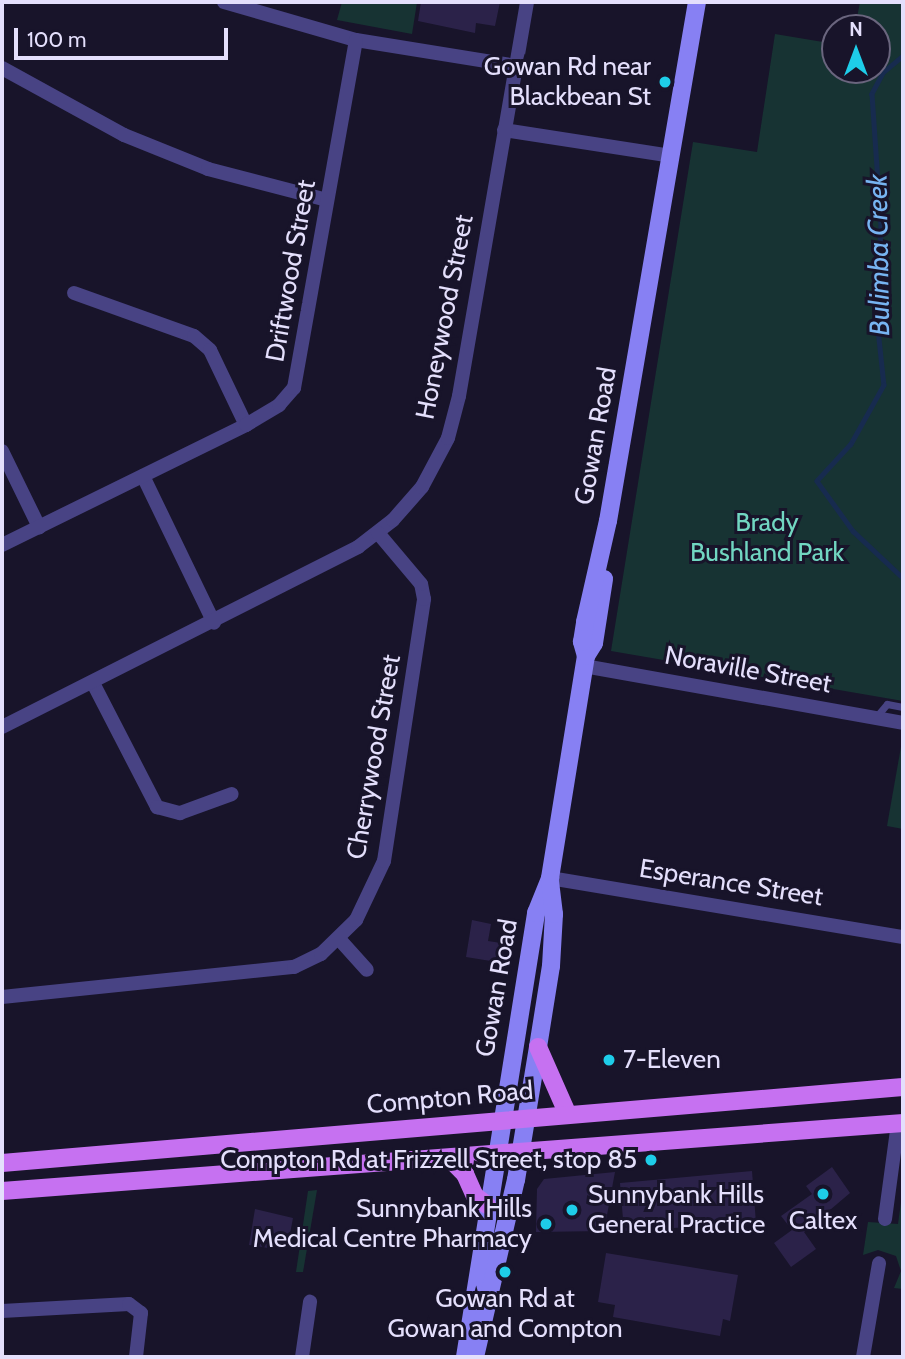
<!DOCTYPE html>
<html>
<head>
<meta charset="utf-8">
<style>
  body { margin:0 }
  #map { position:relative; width:905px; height:1359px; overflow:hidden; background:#18142a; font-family:Cabin,sans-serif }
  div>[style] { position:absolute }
  .green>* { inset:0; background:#173333 }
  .stream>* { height:4.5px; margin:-2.25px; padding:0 2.25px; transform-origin:2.25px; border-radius:2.25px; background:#172b4f }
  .building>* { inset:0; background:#2b2249 }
  .lane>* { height:7px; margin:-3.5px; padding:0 3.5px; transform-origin:3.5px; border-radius:3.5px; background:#484384 }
  .street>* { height:14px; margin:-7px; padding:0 7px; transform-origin:7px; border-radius:7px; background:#484384 }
  .secondary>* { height:18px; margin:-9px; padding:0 9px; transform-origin:9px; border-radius:9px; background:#8780f3 }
  .primary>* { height:18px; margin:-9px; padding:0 9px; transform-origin:9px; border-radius:9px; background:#c671f1 }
  .dots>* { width:19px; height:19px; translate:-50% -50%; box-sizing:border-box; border:4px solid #18142a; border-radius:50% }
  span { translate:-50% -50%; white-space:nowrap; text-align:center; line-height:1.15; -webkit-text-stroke:6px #18142a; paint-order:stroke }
  .poi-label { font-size:26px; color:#e4dffc }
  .right { translate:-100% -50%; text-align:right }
  .left { translate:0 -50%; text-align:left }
  .street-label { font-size:26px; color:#e4dffc }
  .park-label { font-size:26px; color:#71d6c1 }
  .water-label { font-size:28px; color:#77b4f2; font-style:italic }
  .frame { position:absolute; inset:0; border:4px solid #e4dffc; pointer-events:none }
  .north { position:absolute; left:821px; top:14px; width:70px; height:70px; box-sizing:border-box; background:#18142a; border:2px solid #6a657e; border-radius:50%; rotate:0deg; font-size:19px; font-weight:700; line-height:28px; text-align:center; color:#e4dffc }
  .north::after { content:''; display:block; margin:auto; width:24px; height:32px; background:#1ecde9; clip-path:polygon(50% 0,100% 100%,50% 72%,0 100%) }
  .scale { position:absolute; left:14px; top:28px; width:214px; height:32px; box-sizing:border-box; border:4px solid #e4dffc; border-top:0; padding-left:9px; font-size:21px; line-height:24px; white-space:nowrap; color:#e4dffc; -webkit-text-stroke:5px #18142a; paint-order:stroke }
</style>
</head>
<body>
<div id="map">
  <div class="green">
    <i style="clip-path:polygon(342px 2px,417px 2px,412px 34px,337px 20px)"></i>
    <i style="clip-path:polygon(860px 2px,903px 2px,903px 701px,611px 651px,693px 142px,757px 152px,775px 34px,835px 44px,835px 70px,877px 70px,877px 28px,855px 28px)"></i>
    <i style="clip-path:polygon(902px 741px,903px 742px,903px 829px,887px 826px)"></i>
    <i style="clip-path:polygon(903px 1187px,903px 1289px,894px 1288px,901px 1271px,896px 1256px,878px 1250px,863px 1255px,868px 1222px,898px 1224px)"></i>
    <i style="clip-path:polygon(317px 1190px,303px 1272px,296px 1272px,308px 1191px)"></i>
  </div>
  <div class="stream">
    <i style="left:903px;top:56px;width:26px;rotate:140deg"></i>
    <i style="left:883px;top:73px;width:24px;rotate:118deg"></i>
    <i style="left:872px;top:94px;width:132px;rotate:86.1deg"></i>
    <i style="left:881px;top:226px;width:94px;rotate:92.4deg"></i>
    <i style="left:877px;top:320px;width:65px;rotate:83.9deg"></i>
    <i style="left:884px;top:385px;width:68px;rotate:119.2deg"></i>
    <i style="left:851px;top:444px;width:50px;rotate:132.6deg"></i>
    <i style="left:817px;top:481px;width:62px;rotate:54.2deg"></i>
    <i style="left:853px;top:531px;width:69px;rotate:43.2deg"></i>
  </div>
  <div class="building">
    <i style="clip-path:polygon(421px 2px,500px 2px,495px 26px,476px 23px,475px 33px,418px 21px)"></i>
    <i style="clip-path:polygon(472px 920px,491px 924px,488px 941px,501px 943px,497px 962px,466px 957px)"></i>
    <i style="clip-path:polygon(832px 1167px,850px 1193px,804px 1232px,816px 1249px,791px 1267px,774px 1243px,792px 1230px,781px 1216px,812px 1194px,806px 1186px)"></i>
    <i style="clip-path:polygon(752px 1171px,756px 1223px,624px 1231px,620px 1183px)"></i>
    <i style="clip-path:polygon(615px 1172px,604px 1231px,536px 1232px,537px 1189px,544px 1179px)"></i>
    <i style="clip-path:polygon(255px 1209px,293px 1218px,290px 1234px,277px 1232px,274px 1249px,249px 1245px)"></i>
    <i style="clip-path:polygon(606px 1253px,738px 1275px,730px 1321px,723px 1319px,720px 1336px,613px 1317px,615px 1305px,598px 1302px)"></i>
  </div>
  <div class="lane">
    <i style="left:876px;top:717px;width:17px;rotate:-50deg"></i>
    <i style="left:887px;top:704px;width:16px;rotate:11deg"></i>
  </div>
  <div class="street">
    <i style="left:224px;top:2px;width:137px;rotate:16.1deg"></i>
    <i style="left:356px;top:40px;width:163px;rotate:9.2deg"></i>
    <i style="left:2px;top:68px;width:139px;rotate:28.8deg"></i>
    <i style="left:124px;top:135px;width:91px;rotate:22deg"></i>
    <i style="left:208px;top:169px;width:123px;rotate:14.6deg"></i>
    <i style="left:504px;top:130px;width:169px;rotate:8.8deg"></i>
    <i style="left:74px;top:293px;width:127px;rotate:19.7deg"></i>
    <i style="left:194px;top:336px;width:21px;rotate:41deg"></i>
    <i style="left:210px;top:350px;width:83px;rotate:64.4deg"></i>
    <i style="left:2px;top:451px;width:85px;rotate:64deg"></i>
    <i style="left:143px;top:476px;width:163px;rotate:64.2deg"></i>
    <i style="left:2px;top:545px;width:272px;rotate:-26.2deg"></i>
    <i style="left:246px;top:425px;width:39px;rotate:-31deg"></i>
    <i style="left:279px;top:405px;width:23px;rotate:-49deg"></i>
    <i style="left:294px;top:388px;width:353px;rotate:-79.9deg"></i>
    <i style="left:584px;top:666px;width:324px;rotate:10.1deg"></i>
    <i style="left:93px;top:683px;width:140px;rotate:62.7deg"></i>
    <i style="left:157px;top:807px;width:24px;rotate:15deg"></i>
    <i style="left:180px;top:813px;width:55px;rotate:-20.1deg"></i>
    <i style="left:2px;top:727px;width:399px;rotate:-26.8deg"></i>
    <i style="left:358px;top:547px;width:44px;rotate:-37.6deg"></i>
    <i style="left:393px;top:520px;width:44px;rotate:-48.7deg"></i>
    <i style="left:422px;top:487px;width:55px;rotate:-62deg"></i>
    <i style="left:448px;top:438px;width:43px;rotate:-75.3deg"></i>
    <i style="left:459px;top:396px;width:400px;rotate:-80.2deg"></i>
    <i style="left:550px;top:878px;width:358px;rotate:9.5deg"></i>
    <i style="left:340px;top:940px;width:40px;rotate:48deg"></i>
    <i style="left:2px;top:997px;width:294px;rotate:-5.9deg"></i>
    <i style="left:294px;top:967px;width:30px;rotate:-26deg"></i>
    <i style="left:321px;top:954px;width:49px;rotate:-44.2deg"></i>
    <i style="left:356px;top:920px;width:65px;rotate:-64.6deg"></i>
    <i style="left:384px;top:861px;width:265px;rotate:-81.3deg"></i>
    <i style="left:424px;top:599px;width:15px;rotate:-101deg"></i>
    <i style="left:421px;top:584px;width:67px;rotate:-130.1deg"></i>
    <i style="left:885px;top:1219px;width:97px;rotate:-82.3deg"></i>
    <i style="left:2px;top:1311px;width:127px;rotate:-3.2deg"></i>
    <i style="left:129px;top:1304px;width:15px;rotate:37deg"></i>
    <i style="left:141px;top:1313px;width:44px;rotate:96.5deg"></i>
    <i style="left:302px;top:1357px;width:56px;rotate:-81.7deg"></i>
    <i style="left:863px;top:1357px;width:95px;rotate:-80.3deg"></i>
  </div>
  <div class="secondary">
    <i style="left:586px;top:656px;width:15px;rotate:-58deg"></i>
    <i style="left:594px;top:643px;width:65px;rotate:-81.1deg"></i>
    <i style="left:465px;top:1357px;width:450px;rotate:-80.9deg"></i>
    <i style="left:536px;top:913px;width:38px;rotate:-68deg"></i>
    <i style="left:550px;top:878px;width:225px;rotate:-80.8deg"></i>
    <i style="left:586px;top:656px;width:15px;rotate:-106deg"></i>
    <i style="left:582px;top:642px;width:20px;rotate:-81deg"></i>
    <i style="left:585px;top:622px;width:104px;rotate:-77.2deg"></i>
    <i style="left:608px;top:521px;width:527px;rotate:-80.27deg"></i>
    <i style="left:475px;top:1357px;width:182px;rotate:-77deg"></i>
    <i style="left:516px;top:1180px;width:135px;rotate:-80.6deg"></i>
    <i style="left:538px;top:1047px;width:82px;rotate:-80.9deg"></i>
    <i style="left:551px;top:966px;width:52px;rotate:-86.7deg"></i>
    <i style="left:554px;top:914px;width:32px;rotate:-97deg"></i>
  </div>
  <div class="primary">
    <i style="left:538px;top:1047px;width:74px;rotate:66.2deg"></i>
    <i style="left:449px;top:1158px;width:23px;rotate:45deg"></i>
    <i style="left:465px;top:1174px;width:24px;rotate:66deg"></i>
    <i style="left:475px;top:1196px;width:15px;rotate:37deg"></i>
    <i style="left:2px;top:1163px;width:904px;rotate:-4.82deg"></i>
    <i style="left:2px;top:1191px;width:904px;rotate:-4.32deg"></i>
  </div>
  <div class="dots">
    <i style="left:665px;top:82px;background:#1ecde9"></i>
    <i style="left:609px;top:1060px;background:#1ecde9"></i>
    <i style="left:651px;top:1160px;background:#1ecde9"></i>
    <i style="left:823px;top:1194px;background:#1ecde9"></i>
    <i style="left:572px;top:1210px;background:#1ecde9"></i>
    <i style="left:546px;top:1224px;background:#1ecde9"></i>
    <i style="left:505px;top:1272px;background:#1ecde9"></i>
  </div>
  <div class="poi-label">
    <span class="right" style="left:651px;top:82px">Gowan Rd near<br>Blackbean St</span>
    <span class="left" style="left:623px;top:1060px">7-Eleven</span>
    <span class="right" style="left:637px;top:1160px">Compton Rd at Frizzell Street, stop 85</span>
    <span class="left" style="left:588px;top:1210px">Sunnybank Hills<br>General Practice</span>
    <span class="right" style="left:532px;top:1224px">Sunnybank Hills<br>Medical Centre Pharmacy</span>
    <span style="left:823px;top:1221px">Caltex</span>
    <span style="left:505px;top:1314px">Gowan Rd at<br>Gowan and Compton</span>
  </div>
  <div class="street-label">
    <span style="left:291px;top:271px;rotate:-80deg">Driftwood Street</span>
    <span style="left:445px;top:317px;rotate:-79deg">Honeywood Street</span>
    <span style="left:596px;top:436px;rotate:-80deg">Gowan Road</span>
    <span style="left:748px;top:670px;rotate:10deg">Noraville Street</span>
    <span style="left:374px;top:757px;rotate:-80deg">Cherrywood Street</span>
    <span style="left:731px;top:883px;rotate:9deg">Esperance Street</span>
    <span style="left:497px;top:988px;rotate:-80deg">Gowan Road</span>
    <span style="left:450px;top:1098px;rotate:-5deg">Compton Road</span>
  </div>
  <div class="park-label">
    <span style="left:767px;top:538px">Brady<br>Bushland Park</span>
  </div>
  <div class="water-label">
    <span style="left:878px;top:255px;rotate:-91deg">Bulimba Creek</span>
  </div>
  <div class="frame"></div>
  <div class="north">N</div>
  <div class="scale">100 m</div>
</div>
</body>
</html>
